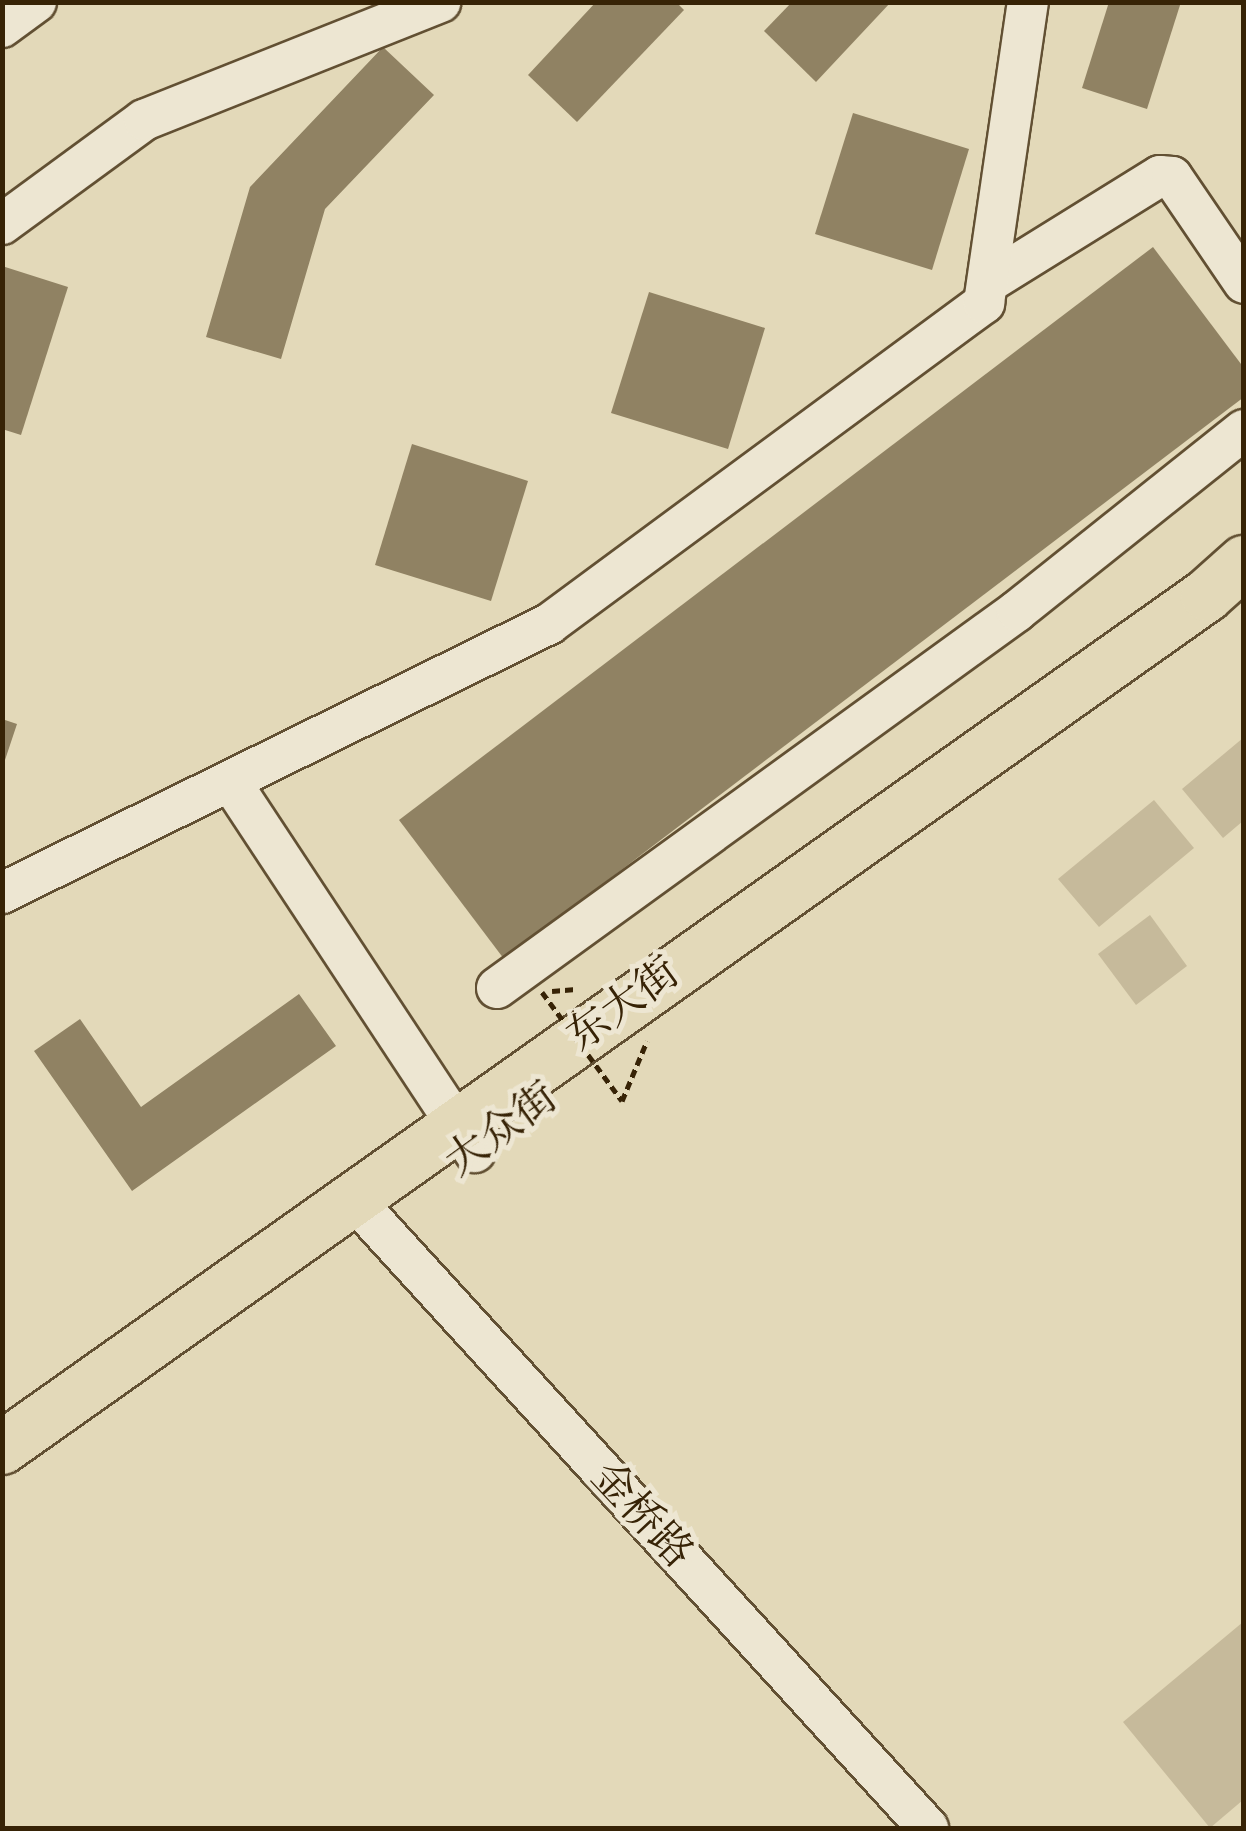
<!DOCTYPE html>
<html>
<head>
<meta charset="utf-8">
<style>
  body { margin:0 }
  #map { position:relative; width:1246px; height:1831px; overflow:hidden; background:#e3d9b9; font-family:"Sorts Mill Goudy","Noto Serif SC",serif }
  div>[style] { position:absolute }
  .green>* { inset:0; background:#c6ba9b }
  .building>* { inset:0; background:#908263 }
  .path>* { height:5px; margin-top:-2.5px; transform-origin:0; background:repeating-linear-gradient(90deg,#372306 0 8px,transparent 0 13px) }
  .roads { filter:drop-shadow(2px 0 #625033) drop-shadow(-2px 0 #625033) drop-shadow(0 2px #625033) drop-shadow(0 -2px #625033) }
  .minor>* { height:40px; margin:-20px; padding:0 20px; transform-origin:20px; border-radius:20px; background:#ede6d2 }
  .major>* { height:52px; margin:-26px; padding:0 26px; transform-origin:26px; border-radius:26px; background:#e3d9b9 }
  .path-bridge>* { height:5px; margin-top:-2.5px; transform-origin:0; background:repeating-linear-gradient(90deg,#372306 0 8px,transparent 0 13px) }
  span { translate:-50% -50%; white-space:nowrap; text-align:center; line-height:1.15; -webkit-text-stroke:10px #ede6d2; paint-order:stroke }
  .street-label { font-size:42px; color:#372306 }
  .frame { position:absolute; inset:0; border:5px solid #372306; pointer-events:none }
</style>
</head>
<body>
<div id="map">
  <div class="green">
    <i style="clip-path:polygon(1243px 738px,1243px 821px,1223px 838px,1182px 789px)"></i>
    <i style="clip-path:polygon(1154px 800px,1194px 848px,1099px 927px,1058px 879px)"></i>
    <i style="clip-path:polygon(1150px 915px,1187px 966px,1136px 1005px,1098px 954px)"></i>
    <i style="clip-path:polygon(1243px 1622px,1243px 1800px,1210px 1828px,1123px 1722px)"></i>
  </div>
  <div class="building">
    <i style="clip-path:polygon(596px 2px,676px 2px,684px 10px,577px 122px,528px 75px)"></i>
    <i style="clip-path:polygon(792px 2px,891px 2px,816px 82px,764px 31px)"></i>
    <i style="clip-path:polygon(1109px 2px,1181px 2px,1147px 109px,1082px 88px)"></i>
    <i style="clip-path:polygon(383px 47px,434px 95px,325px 209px,281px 359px,206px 337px,250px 187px)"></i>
    <i style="clip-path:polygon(853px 113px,969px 149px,932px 270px,815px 234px)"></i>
    <i style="clip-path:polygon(1153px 247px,1244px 368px,1244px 397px,504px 959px,399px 820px)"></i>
    <i style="clip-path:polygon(2px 266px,68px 287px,21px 435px,2px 429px)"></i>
    <i style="clip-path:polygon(649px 292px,765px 328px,728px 449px,611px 413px)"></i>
    <i style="clip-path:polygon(412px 444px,528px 481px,491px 601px,375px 565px)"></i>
    <i style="clip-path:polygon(2px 719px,17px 724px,3px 766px,2px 766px)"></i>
    <i style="clip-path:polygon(299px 994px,336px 1046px,132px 1191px,34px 1051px,80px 1019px,141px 1107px)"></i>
  </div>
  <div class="path">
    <i style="left:552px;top:991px;width:24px;rotate:-5deg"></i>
    <i style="left:622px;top:1101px;width:65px;rotate:-67.4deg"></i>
  </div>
  <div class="roads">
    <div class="minor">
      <i style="left:2px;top:27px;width:42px;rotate:-36.3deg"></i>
      <i style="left:2px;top:224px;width:176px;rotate:-36.2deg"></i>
      <i style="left:144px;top:120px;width:319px;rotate:-21.7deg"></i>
      <i style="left:989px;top:282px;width:201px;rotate:-31.8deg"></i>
      <i style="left:1160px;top:176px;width:12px;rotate:5deg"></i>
      <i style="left:1172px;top:177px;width:128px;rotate:55.8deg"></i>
      <i style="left:232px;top:784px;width:441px;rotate:56.6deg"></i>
      <i style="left:2px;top:893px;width:610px;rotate:-26.19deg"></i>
      <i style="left:549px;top:624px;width:541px;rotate:-36.42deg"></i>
      <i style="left:984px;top:303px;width:304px;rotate:-81.7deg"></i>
      <i style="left:497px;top:988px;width:642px;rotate:-35.94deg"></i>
      <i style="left:1017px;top:611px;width:290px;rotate:-38.6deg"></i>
      <i style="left:356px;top:1202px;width:848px;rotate:47.58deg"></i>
    </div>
    <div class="major">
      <i style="left:2px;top:1448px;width:1476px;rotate:-35.29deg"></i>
      <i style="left:1207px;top:595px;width:50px;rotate:-41.7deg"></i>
    </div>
  </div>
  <div class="path-bridge">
    <i style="left:542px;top:992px;width:135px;rotate:53.7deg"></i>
  </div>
  <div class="street-label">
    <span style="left:625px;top:1007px;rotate:-36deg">东大街</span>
    <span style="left:503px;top:1132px;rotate:-36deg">大众街</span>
    <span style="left:640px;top:1517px;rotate:47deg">金桥路</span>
  </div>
  <div class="frame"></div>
</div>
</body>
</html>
